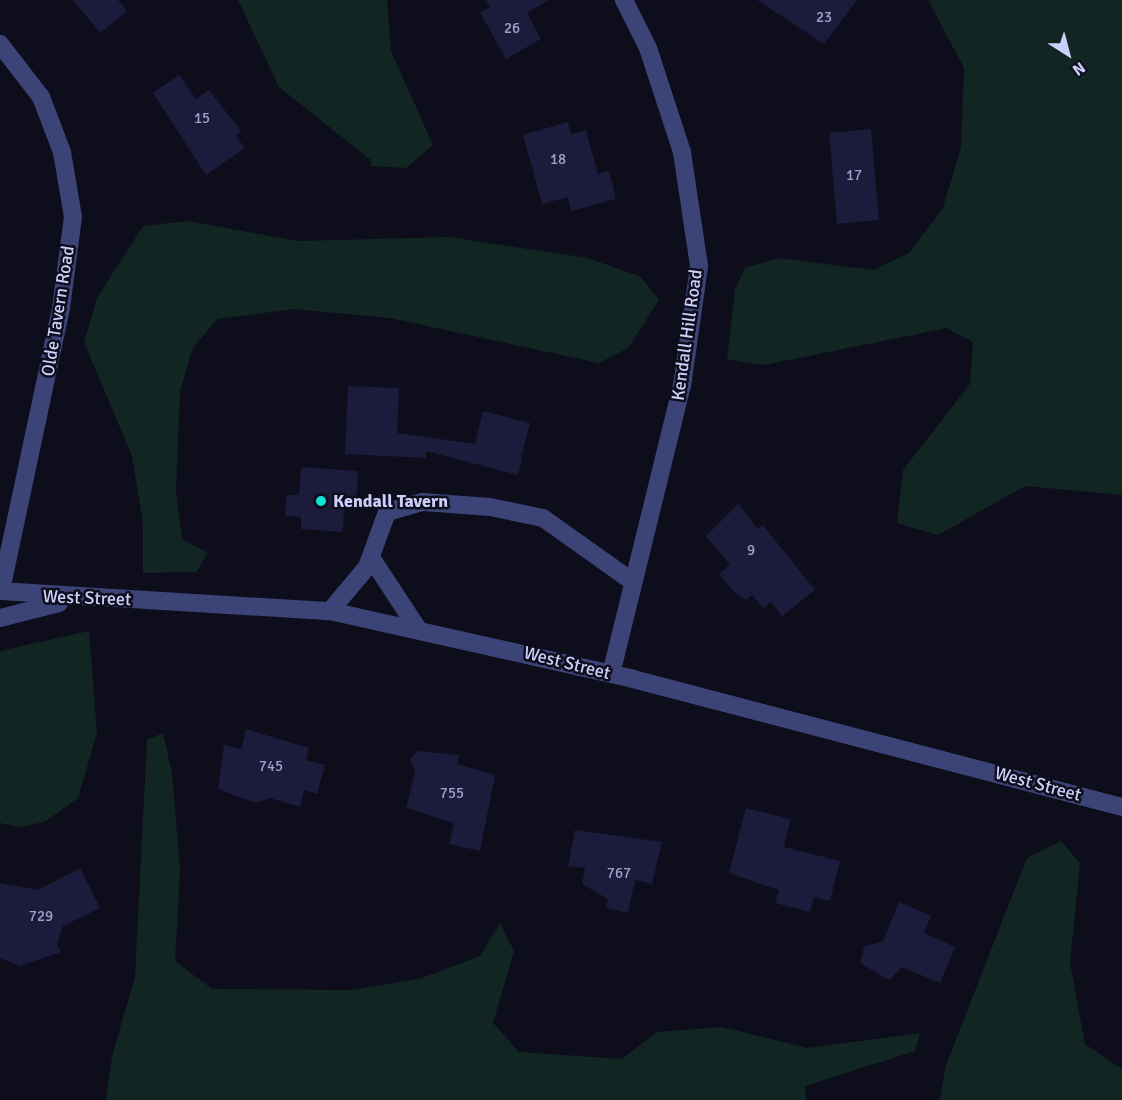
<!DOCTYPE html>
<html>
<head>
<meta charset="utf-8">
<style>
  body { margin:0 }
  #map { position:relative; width:1122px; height:1100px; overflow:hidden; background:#0d0d1c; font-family:Signika,sans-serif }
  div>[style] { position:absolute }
  .green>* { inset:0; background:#112622 }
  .building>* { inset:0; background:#1c1b3c }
  .minor>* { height:18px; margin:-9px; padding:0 9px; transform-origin:9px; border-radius:9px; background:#3c4377 }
  .dots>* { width:16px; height:16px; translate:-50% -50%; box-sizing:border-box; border:3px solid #0d0d1c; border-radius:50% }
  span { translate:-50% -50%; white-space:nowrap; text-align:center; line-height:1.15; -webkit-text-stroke:5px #0d0d1c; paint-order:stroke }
  .number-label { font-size:15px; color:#a1a2cb }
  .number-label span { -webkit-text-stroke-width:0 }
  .street-label { font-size:18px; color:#cdcffb }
  .poi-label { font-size:18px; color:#cdcffb; font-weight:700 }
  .left { translate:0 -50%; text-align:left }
  .north { position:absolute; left:1038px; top:24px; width:60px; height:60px; -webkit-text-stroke:4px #0d0d1c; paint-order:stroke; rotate:144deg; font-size:16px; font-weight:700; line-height:24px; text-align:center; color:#cdcffb }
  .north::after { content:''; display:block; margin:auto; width:21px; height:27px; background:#cdcffb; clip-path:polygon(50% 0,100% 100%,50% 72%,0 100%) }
</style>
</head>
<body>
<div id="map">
  <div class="green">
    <i style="clip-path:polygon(238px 0,387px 0,391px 51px,433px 145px,406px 168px,370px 166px,371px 160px,279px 87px)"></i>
    <i style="clip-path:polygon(928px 0,1122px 0,1122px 495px,1025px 486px,938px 535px,897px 523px,903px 470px,970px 384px,973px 342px,947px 328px,764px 365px,727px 359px,735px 290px,745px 268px,778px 258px,873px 270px,909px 253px,943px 208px,961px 148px,964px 68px)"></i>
    <i style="clip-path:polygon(187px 221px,298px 241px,449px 237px,588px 258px,641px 277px,659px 300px,628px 348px,599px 363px,390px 318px,294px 309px,217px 319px,192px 349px,180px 392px,176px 492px,182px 539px,208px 553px,196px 572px,143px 573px,143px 523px,132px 456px,84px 342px,97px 298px,143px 226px)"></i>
    <i style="clip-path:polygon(89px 631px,97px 733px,78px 798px,45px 822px,18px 827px,0 823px,0 651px)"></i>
    <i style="clip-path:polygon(163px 733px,172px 773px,180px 870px,175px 961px,212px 989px,354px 990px,422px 978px,480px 956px,500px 923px,514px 951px,493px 1023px,519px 1052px,622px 1059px,657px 1032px,722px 1027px,808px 1048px,920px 1033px,915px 1051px,805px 1086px,806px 1100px,106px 1100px,112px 1056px,135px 977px,147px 740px)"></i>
    <i style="clip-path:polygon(1061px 841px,1080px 863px,1070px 963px,1085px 1044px,1122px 1069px,1122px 1100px,940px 1100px,946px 1065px,1027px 858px)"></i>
  </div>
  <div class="building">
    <i style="clip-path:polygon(73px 0,118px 0,127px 11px,100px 33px)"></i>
    <i style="clip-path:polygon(486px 0,549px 0,527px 13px,541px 39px,506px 59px,480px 12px,490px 7px)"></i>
    <i style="clip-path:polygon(757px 0,857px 0,824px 44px)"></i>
    <i style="clip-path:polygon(179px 75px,196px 99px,209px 90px,241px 131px,236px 136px,245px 148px,206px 175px,153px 93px)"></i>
    <i style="clip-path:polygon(568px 122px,571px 134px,586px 130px,598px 174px,609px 171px,616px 199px,571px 211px,568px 197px,542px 204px,523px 135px)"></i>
    <i style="clip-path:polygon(871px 129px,879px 220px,837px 224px,829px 133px)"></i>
    <i style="clip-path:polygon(348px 386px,399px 388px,397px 433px,475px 444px,483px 411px,530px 423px,522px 455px,517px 455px,522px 457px,518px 475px,426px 451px,426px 458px,345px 454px)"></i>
    <i style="clip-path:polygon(301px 467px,358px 471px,356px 508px,344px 507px,343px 532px,301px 529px,301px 517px,285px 516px,286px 495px,299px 495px)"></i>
    <i style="clip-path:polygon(738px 504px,758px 529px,763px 525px,815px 590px,782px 616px,771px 602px,763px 608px,752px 595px,746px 600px,734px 592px,719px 574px,730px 565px,706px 536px)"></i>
    <i style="clip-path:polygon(246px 729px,309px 748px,306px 760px,325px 765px,317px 794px,304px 790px,300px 807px,270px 798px,256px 803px,218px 789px,224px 745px,241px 749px)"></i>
    <i style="clip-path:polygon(417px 751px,459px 755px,457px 764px,495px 775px,480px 851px,449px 844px,454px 823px,406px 808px,415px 772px,410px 760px)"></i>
    <i style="clip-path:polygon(746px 808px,791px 819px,784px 847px,840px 861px,830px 901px,814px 897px,810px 912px,775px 903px,779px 890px,729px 873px)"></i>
    <i style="clip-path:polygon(575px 830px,662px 842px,652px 884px,635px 880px,628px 913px,606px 908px,608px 899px,582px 884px,585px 868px,568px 866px)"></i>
    <i style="clip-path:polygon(80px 868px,100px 908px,63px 926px,57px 944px,61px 952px,20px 966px,0 958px,0 883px,38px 890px)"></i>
    <i style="clip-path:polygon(899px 902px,931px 916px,924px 933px,955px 947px,940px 983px,902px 967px,889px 980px,860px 963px,864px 947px,883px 941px)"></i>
  </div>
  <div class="minor">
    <i style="left:0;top:44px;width:67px;rotate:52.3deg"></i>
    <i style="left:41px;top:97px;width:59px;rotate:69.1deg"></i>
    <i style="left:62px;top:152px;width:66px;rotate:80.4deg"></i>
    <i style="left:73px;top:217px;width:92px;rotate:97.5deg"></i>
    <i style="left:61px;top:308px;width:289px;rotate:102deg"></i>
    <i style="left:372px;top:559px;width:84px;rotate:56.7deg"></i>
    <i style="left:0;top:591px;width:331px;rotate:3.5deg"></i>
    <i style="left:330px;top:611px;width:311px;rotate:12.6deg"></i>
    <i style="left:633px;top:679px;width:505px;rotate:14.67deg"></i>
    <i style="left:330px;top:611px;width:57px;rotate:-49.9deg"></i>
    <i style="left:367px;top:567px;width:59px;rotate:-70deg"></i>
    <i style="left:387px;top:512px;width:37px;rotate:-16deg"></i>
    <i style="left:423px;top:502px;width:67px;rotate:4.3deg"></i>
    <i style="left:490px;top:507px;width:54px;rotate:11.7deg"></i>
    <i style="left:543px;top:518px;width:110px;rotate:35.4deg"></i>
    <i style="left:0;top:618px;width:61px;rotate:-14.3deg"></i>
    <i style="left:611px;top:674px;width:297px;rotate:-76.2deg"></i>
    <i style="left:682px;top:386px;width:121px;rotate:-81.9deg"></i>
    <i style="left:699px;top:266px;width:115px;rotate:-98.5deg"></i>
    <i style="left:682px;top:152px;width:109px;rotate:-108.1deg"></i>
    <i style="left:648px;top:48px;width:54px;rotate:-116.6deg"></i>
  </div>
  <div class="dots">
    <i style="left:321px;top:501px;background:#13e1d4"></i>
  </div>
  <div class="number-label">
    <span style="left:824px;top:18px">23</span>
    <span style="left:512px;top:29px">26</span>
    <span style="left:202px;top:119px">15</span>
    <span style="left:558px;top:160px">18</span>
    <span style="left:854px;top:176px">17</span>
    <span style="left:751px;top:551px">9</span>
    <span style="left:271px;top:767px">745</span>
    <span style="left:452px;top:794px">755</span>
    <span style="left:619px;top:874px">767</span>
    <span style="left:41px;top:917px">729</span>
  </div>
  <div class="street-label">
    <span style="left:58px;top:311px;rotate:-81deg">Olde Tavern Road</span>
    <span style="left:687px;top:335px;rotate:-82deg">Kendall Hill Road</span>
    <span style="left:87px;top:598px;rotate:2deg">West Street</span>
    <span style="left:567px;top:663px;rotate:14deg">West Street</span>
    <span style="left:1038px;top:784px;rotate:15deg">West Street</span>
  </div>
  <div class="poi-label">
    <span class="left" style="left:333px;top:501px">Kendall Tavern</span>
  </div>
  <div class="north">N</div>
</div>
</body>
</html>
